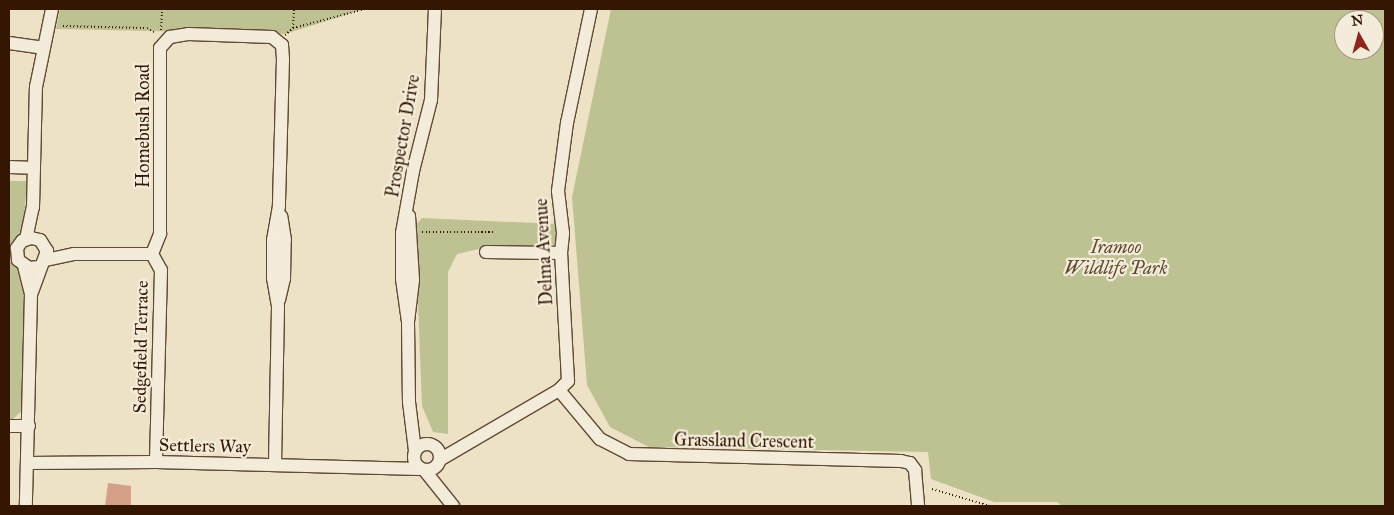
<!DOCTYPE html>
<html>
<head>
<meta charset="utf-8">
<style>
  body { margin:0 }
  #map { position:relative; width:1394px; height:515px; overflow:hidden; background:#eee2c6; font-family:"IM FELL Great Primer",serif }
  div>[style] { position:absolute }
  .green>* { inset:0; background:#bec292 }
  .building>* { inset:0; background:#d59f88 }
  .path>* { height:2px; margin-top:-1px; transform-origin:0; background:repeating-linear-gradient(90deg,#341602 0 1px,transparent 0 3.5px) }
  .roads { filter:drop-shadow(1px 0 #624933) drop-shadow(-1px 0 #624933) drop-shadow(0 1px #624933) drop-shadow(0 -1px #624933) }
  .minor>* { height:12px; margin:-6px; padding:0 6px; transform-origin:6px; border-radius:6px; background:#f4ecda }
  .minor>.ring { margin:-6px; padding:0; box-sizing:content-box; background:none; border:12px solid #f4ecda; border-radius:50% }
  span { translate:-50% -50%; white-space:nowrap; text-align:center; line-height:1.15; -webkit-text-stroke:4.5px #f4ecda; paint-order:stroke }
  .street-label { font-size:18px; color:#341602 }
  .park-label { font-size:18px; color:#5d4a2d; font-style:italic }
  .frame { position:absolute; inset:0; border:10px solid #341602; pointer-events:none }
  .north { position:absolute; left:1334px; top:10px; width:50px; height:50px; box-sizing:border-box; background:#f4ecda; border:1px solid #a79684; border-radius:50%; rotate:353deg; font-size:14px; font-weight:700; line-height:20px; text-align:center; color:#341602 }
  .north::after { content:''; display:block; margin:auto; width:18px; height:22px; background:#8f2418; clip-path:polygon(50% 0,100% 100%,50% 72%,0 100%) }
</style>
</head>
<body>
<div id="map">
  <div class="green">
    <i style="clip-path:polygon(60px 9px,365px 9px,285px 34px,56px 29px)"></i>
    <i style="clip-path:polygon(evenodd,611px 9px,1385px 9px,1385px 506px,1062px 506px,1057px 502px,994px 502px,931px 479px,928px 452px,649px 447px,610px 427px,587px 385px,572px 197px,611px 9px,1344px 20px,1374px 20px,1374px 50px,1344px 50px,1344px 20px)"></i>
    <i style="clip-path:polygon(9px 181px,26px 181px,27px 186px,19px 268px,26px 292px,23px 410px,12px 420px,9px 420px)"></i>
    <i style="clip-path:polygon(422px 218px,558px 224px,557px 245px,496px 245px,457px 254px,448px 272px,448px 434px,433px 432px,422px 406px,415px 226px)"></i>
  </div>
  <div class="building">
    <i style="clip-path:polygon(108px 483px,131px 486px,131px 506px,105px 506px)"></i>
  </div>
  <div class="path">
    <i style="left:63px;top:26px;width:84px;rotate:1.4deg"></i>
    <i style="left:147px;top:28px;width:10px;rotate:29deg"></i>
    <i style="left:293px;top:28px;width:19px;rotate:-87deg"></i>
    <i style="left:161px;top:30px;width:21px;rotate:-87deg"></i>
    <i style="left:285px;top:35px;width:11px;rotate:-41deg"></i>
    <i style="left:293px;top:28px;width:74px;rotate:-14.8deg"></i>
    <i style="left:422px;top:232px;width:73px"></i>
    <i style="left:932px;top:489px;width:60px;rotate:16.3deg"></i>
  </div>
  <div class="roads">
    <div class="minor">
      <i style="left:9px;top:43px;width:34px;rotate:8deg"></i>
      <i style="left:9px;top:167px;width:25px;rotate:2deg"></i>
      <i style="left:409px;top:216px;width:64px;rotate:86.4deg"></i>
      <i style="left:413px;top:280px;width:42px;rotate:96.8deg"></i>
      <i style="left:408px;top:322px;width:80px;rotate:89.3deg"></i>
      <i style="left:409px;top:402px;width:49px;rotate:83deg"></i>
      <i style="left:26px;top:239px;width:33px;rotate:-78deg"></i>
      <i style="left:33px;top:207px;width:120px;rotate:-88.6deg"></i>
      <i style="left:36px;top:87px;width:80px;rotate:-78.4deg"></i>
      <i style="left:486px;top:252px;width:75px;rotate:0.8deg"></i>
      <i style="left:152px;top:254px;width:22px;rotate:-68deg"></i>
      <i style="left:160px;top:234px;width:186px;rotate:-90deg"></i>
      <i style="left:160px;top:48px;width:15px;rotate:-48deg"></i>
      <i style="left:170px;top:37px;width:18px;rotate:-9deg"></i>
      <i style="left:188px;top:34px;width:84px;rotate:2deg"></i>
      <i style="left:272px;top:37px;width:13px;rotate:39deg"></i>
      <i style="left:282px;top:45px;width:14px;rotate:86deg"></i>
      <i style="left:283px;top:59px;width:147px;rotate:91.6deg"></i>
      <i style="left:279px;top:206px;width:35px;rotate:100deg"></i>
      <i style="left:273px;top:240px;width:38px;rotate:90deg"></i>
      <i style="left:273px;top:278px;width:29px;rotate:80deg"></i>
      <i style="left:278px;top:307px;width:158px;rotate:91.1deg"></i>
      <i style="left:46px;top:260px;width:29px;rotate:-12deg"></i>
      <i style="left:74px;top:254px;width:78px"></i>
      <i style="left:152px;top:254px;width:18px;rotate:61deg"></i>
      <i style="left:161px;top:270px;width:192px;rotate:91.5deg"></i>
      <i style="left:24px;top:266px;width:29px;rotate:76deg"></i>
      <i style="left:31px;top:294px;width:212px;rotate:91.4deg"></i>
      <i style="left:32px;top:292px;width:44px;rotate:-69.9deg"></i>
      <i style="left:47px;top:251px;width:13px;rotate:-122deg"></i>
      <i style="left:40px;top:240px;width:9px;rotate:-167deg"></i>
      <i style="left:31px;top:238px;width:9px;rotate:162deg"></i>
      <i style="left:22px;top:241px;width:9px;rotate:126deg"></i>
      <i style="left:17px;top:248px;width:12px;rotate:85deg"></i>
      <i style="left:18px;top:260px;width:14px;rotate:36deg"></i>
      <i style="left:29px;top:268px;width:10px;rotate:-6deg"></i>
      <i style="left:279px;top:300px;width:22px;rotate:-77deg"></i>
      <i style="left:284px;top:279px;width:39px;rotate:-89deg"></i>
      <i style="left:285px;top:240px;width:24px;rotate:-99deg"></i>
      <i style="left:408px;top:322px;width:43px;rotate:-97.9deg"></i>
      <i style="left:402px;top:279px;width:46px;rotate:-90deg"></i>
      <i style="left:402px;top:233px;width:63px;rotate:-79.9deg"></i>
      <i style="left:413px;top:171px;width:73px;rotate:-75.8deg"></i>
      <i style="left:431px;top:100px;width:91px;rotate:-87.5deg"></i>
      <i style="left:559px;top:390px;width:64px;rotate:50.1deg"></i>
      <i style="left:600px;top:439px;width:33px;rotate:27deg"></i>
      <i style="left:629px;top:454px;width:272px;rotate:1.5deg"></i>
      <i style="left:901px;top:461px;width:9px;rotate:13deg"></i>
      <i style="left:910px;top:463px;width:9px;rotate:54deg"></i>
      <i style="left:915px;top:470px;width:36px;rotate:85deg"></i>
      <i style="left:9px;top:426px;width:20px"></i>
      <i class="ring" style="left:414px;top:444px;width:14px;height:14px"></i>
      <i style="left:441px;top:459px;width:137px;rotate:-30.3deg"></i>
      <i style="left:559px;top:390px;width:13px;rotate:-45deg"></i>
      <i style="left:568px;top:381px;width:128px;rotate:-93.1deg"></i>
      <i style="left:561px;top:253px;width:20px;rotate:-84deg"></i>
      <i style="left:563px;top:233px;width:42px;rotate:-96.8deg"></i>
      <i style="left:558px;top:191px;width:69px;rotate:-82.5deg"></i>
      <i style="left:567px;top:123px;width:116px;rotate:-78.1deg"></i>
      <i style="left:27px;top:463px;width:129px;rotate:-0.4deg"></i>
      <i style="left:156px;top:462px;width:264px;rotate:1.5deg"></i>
      <i style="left:425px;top:471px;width:45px;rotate:51.3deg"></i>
    </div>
  </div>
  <div class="street-label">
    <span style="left:143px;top:126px;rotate:-90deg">Homebush Road</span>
    <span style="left:403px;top:136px;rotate:-80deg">Prospector Drive</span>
    <span style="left:544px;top:252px;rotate:-93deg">Delma Avenue</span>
    <span style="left:141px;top:347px;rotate:-89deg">Sedgefield Terrace</span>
    <span style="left:744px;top:441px;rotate:1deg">Grassland Crescent</span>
    <span style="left:205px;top:446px;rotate:1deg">Settlers Way</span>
  </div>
  <div class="park-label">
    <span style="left:1116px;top:258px">Iramoo<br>Wildlife Park</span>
  </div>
  <div class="frame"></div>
  <div class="north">N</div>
</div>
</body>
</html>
